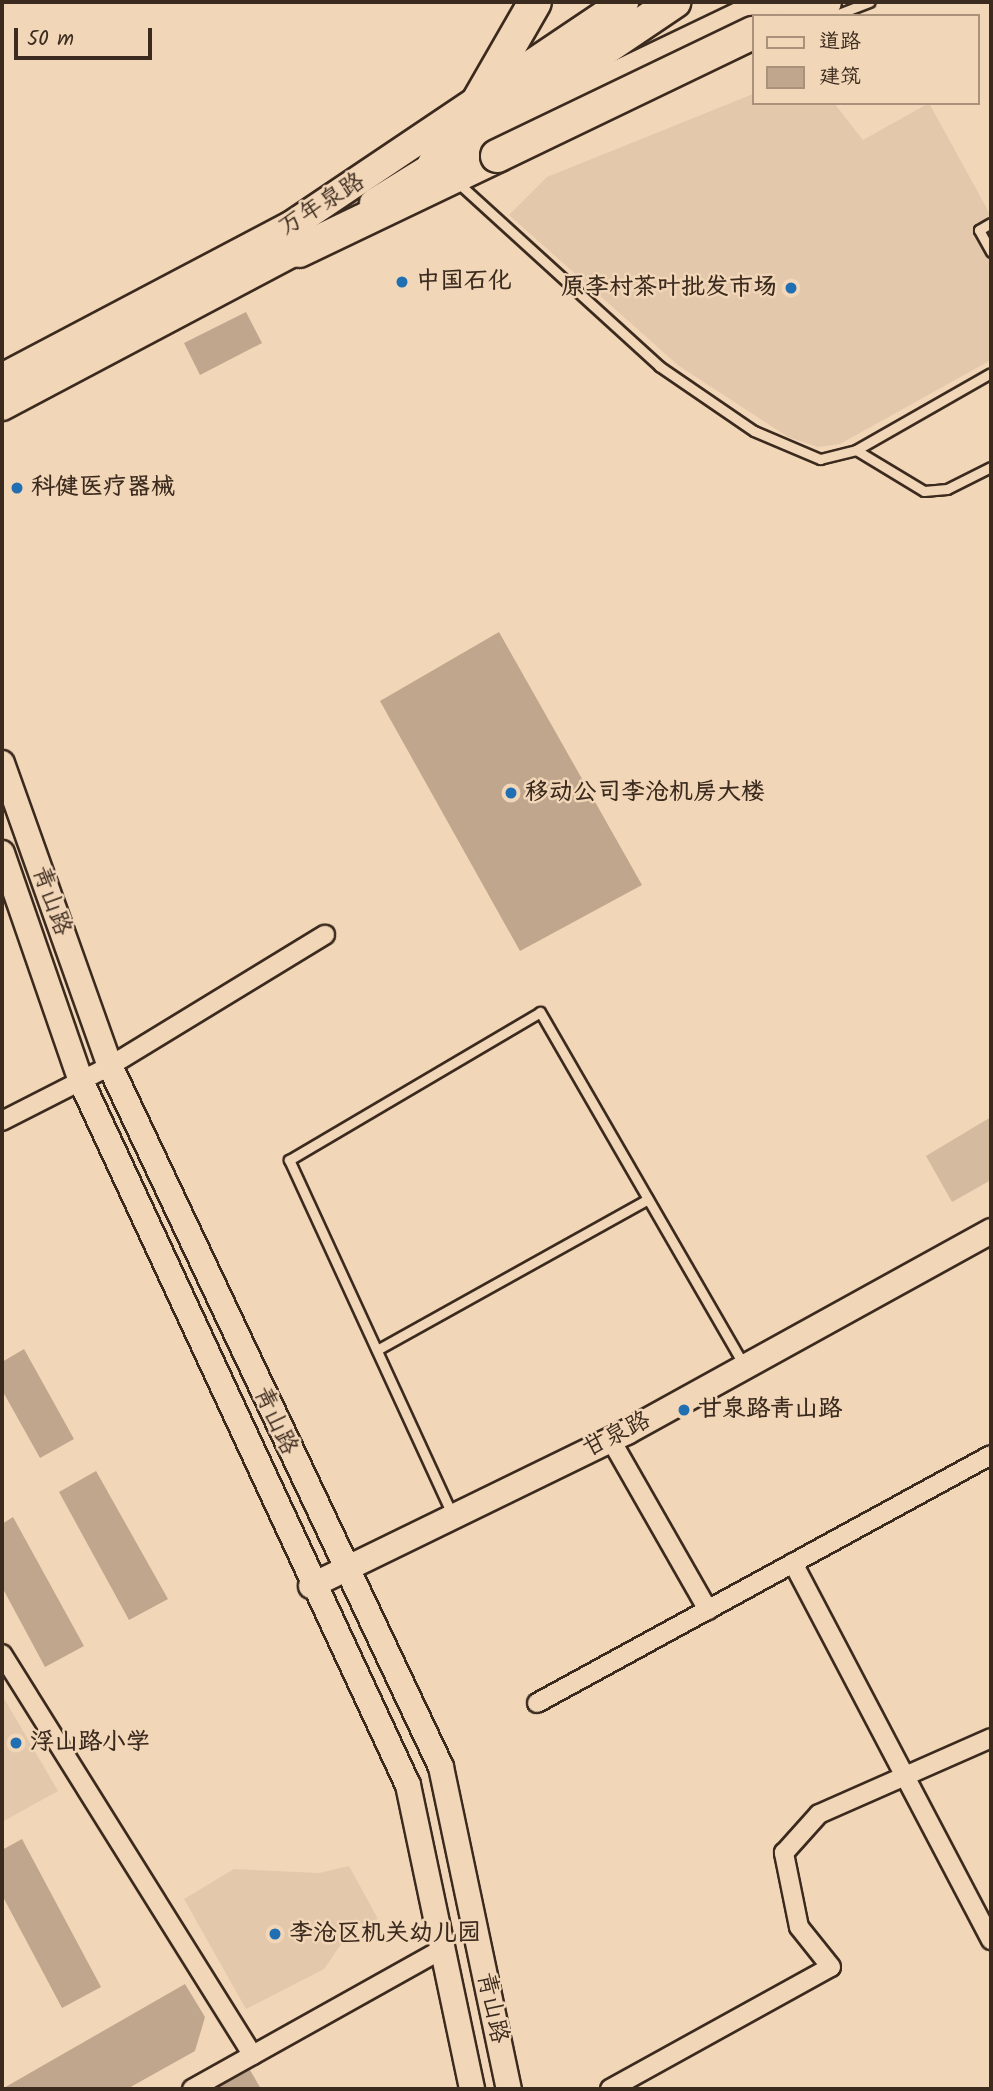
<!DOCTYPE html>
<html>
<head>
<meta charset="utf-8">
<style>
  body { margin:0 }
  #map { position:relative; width:993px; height:2091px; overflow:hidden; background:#f2d6b8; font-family:Kalam,"LXGW WenKai TC",sans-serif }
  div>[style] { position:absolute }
  .built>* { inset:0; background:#e3c8ab }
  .green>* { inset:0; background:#d4ba9f }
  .building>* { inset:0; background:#bfa68d }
  .roads { filter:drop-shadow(2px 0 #3b2a1e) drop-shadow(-2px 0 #3b2a1e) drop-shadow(0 2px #3b2a1e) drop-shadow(0 -2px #3b2a1e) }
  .lane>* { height:9px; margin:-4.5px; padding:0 4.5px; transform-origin:4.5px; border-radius:4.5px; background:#f2d6b8 }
  .street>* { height:18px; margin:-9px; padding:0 9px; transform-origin:9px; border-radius:9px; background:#f2d6b8 }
  .secondary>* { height:24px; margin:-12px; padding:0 12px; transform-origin:12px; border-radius:12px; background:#f2d6b8 }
  .primary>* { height:28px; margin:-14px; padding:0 14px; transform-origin:14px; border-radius:14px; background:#f2d6b8 }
  .highway>* { height:32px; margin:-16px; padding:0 16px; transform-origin:16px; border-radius:16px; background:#f2d6b8 }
  .bridges { filter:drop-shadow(2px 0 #3b2a1e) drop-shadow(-2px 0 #3b2a1e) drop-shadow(0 2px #3b2a1e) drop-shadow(0 -2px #3b2a1e) }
  .highway-bridge>* { height:32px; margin:-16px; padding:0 16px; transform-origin:16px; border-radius:16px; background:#f2d6b8 }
  .dots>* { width:19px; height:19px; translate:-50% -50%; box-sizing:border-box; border:4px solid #f2d6b8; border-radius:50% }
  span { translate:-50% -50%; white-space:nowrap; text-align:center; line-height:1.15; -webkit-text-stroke:5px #f2d6b8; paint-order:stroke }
  .street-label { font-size:24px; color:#3b2a1e }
  .poi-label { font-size:24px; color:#3b2a1e; font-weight:700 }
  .left { translate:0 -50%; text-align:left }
  .right { translate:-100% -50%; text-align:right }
  .frame { position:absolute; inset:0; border:4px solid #3b2a1e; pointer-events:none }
  .legend { position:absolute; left:752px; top:14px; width:228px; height:91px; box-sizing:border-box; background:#f2d6b8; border:2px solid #a9917a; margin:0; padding:9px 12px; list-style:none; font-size:21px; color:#3b2a1e }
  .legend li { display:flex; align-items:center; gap:14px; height:35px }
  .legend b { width:35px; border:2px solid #a9917a }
  .scale { position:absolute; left:14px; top:28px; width:138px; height:32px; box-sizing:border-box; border:4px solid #3b2a1e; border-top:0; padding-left:9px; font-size:21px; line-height:24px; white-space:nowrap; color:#3b2a1e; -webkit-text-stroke:5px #f2d6b8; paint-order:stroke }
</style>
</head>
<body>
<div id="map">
  <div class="built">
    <i style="clip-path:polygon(753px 94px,753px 103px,834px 103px,863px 140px,929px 103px,991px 216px,991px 360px,840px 444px,818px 447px,788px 437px,679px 366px,509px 215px,547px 177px)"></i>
    <i style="clip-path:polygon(2px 1695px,58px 1791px,2px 1822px)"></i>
    <i style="clip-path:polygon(349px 1866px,378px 1919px,353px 1927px,324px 1969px,246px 2009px,184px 1899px,234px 1869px,319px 1873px)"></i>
  </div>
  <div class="green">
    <i style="clip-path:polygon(991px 1117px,991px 1180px,952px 1202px,926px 1156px)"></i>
  </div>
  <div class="building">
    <i style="clip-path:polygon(246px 312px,262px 343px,200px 375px,184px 343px)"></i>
    <i style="clip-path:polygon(499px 632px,642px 885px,520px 951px,380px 701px)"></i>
    <i style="clip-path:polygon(24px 1349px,74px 1439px,40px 1458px,2px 1390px,2px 1362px)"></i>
    <i style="clip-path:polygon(96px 1471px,168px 1599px,129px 1620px,59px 1492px)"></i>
    <i style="clip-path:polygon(13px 1517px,84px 1646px,45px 1667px,2px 1587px,2px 1524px)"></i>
    <i style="clip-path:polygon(22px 1839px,101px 1987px,62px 2008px,2px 1895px,2px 1850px)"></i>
    <i style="clip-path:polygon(185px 1984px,205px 2017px,195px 2051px,127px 2089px,2px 2089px)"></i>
    <i style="clip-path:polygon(250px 2070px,261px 2089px,215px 2089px)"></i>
  </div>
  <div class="roads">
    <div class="lane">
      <i style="left:833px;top:16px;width:39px;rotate:-21deg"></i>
      <i style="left:456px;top:181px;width:275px;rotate:42.3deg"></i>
      <i style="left:659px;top:366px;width:115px;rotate:34.4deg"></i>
      <i style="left:754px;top:431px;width:72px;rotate:23deg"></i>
      <i style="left:820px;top:459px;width:37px;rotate:-14deg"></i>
      <i style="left:856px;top:450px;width:155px;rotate:-29.7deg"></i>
      <i style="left:991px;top:223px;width:14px;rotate:150deg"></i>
      <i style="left:979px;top:230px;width:25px;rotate:61deg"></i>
      <i style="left:856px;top:450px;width:79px;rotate:31.1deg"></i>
      <i style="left:924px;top:491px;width:23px;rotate:-5deg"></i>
      <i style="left:947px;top:489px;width:49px;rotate:-26.6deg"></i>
      <i style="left:377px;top:1350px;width:310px;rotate:-29.1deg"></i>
      <i style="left:452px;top:1514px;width:390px;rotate:-114.7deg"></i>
      <i style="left:289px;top:1160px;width:291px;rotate:-30.5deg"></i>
      <i style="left:540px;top:1012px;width:409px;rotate:60deg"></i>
    </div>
    <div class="street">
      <i style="left:2px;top:1121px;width:121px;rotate:-27deg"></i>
      <i style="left:110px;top:1066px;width:252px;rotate:-31.4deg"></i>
      <i style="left:611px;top:1440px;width:196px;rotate:60.3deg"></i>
      <i style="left:793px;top:1563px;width:426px;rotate:62.3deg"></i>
      <i style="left:2px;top:1654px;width:473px;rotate:58deg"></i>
      <i style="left:537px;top:1703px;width:517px;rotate:-28.65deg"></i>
      <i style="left:192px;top:2089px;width:287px;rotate:-29.2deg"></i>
      <i style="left:610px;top:2089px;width:252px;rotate:-28.9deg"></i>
      <i style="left:831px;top:1967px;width:51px;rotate:-128.7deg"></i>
      <i style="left:799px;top:1927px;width:76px;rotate:-101.5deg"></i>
      <i style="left:784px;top:1853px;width:52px;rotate:-48.1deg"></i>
      <i style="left:819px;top:1814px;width:188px;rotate:-23.8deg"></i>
    </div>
    <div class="secondary">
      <i style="left:2px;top:763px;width:322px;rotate:70.4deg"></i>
      <i style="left:110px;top:1066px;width:775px;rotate:64.72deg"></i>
      <i style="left:441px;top:1767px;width:329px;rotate:78.1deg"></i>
      <i style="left:2px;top:853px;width:241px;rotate:70.9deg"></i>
      <i style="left:81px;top:1081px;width:776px;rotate:65.09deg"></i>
      <i style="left:408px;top:1785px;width:311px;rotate:78.1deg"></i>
      <i style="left:311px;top:1586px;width:352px;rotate:-26deg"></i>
      <i style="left:627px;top:1432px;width:416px;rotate:-28.9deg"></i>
    </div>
    <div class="primary">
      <i style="left:501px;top:131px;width:298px;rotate:-25.6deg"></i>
      <i style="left:374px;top:203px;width:92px;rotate:-31.6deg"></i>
      <i style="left:2px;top:378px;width:324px;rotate:-27.8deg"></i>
      <i style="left:289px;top:227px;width:404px;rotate:-33.9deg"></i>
      <i style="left:2px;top:406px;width:355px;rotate:-27.9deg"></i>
    </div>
    <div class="highway">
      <i style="left:793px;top:16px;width:35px;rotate:-24deg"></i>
      <i style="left:477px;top:103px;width:116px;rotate:-60.1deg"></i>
      <i style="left:434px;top:164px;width:290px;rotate:-34deg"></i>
      <i style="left:299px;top:251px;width:220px;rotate:-25.6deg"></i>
    </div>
  </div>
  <div class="bridges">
    <div class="highway-bridge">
      <i style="left:497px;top:156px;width:284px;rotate:-25.7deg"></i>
    </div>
  </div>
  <div class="dots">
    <i style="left:402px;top:282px;background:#1f6fb2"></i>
    <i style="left:791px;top:288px;background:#1f6fb2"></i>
    <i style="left:17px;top:488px;background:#1f6fb2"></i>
    <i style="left:511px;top:793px;background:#1f6fb2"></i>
    <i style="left:684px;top:1410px;background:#1f6fb2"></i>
    <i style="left:16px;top:1743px;background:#1f6fb2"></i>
    <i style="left:275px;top:1934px;background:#1f6fb2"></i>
  </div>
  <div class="street-label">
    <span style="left:322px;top:205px;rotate:-32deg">万年泉路</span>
    <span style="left:51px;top:901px;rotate:70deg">青山路</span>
    <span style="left:275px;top:1421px;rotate:65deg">青山路</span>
    <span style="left:617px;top:1435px;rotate:-27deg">甘泉路</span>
    <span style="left:492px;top:2008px;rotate:78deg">青山路</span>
  </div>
  <div class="poi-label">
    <span class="left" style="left:416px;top:282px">中国石化</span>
    <span class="right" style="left:777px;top:288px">原李村茶叶批发市场</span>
    <span class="left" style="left:31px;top:488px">科健医疗器械</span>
    <span class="left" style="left:525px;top:793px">移动公司李沧机房大楼</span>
    <span class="left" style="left:698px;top:1410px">甘泉路青山路</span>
    <span class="left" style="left:30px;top:1743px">浮山路小学</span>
    <span class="left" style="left:289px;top:1934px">李沧区机关幼儿园</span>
  </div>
  <div class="frame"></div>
  <ul class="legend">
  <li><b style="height:9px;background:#f2d6b8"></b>道路</li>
  <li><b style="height:19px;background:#bfa68d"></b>建筑</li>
  </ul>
  <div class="scale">50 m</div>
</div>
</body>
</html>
